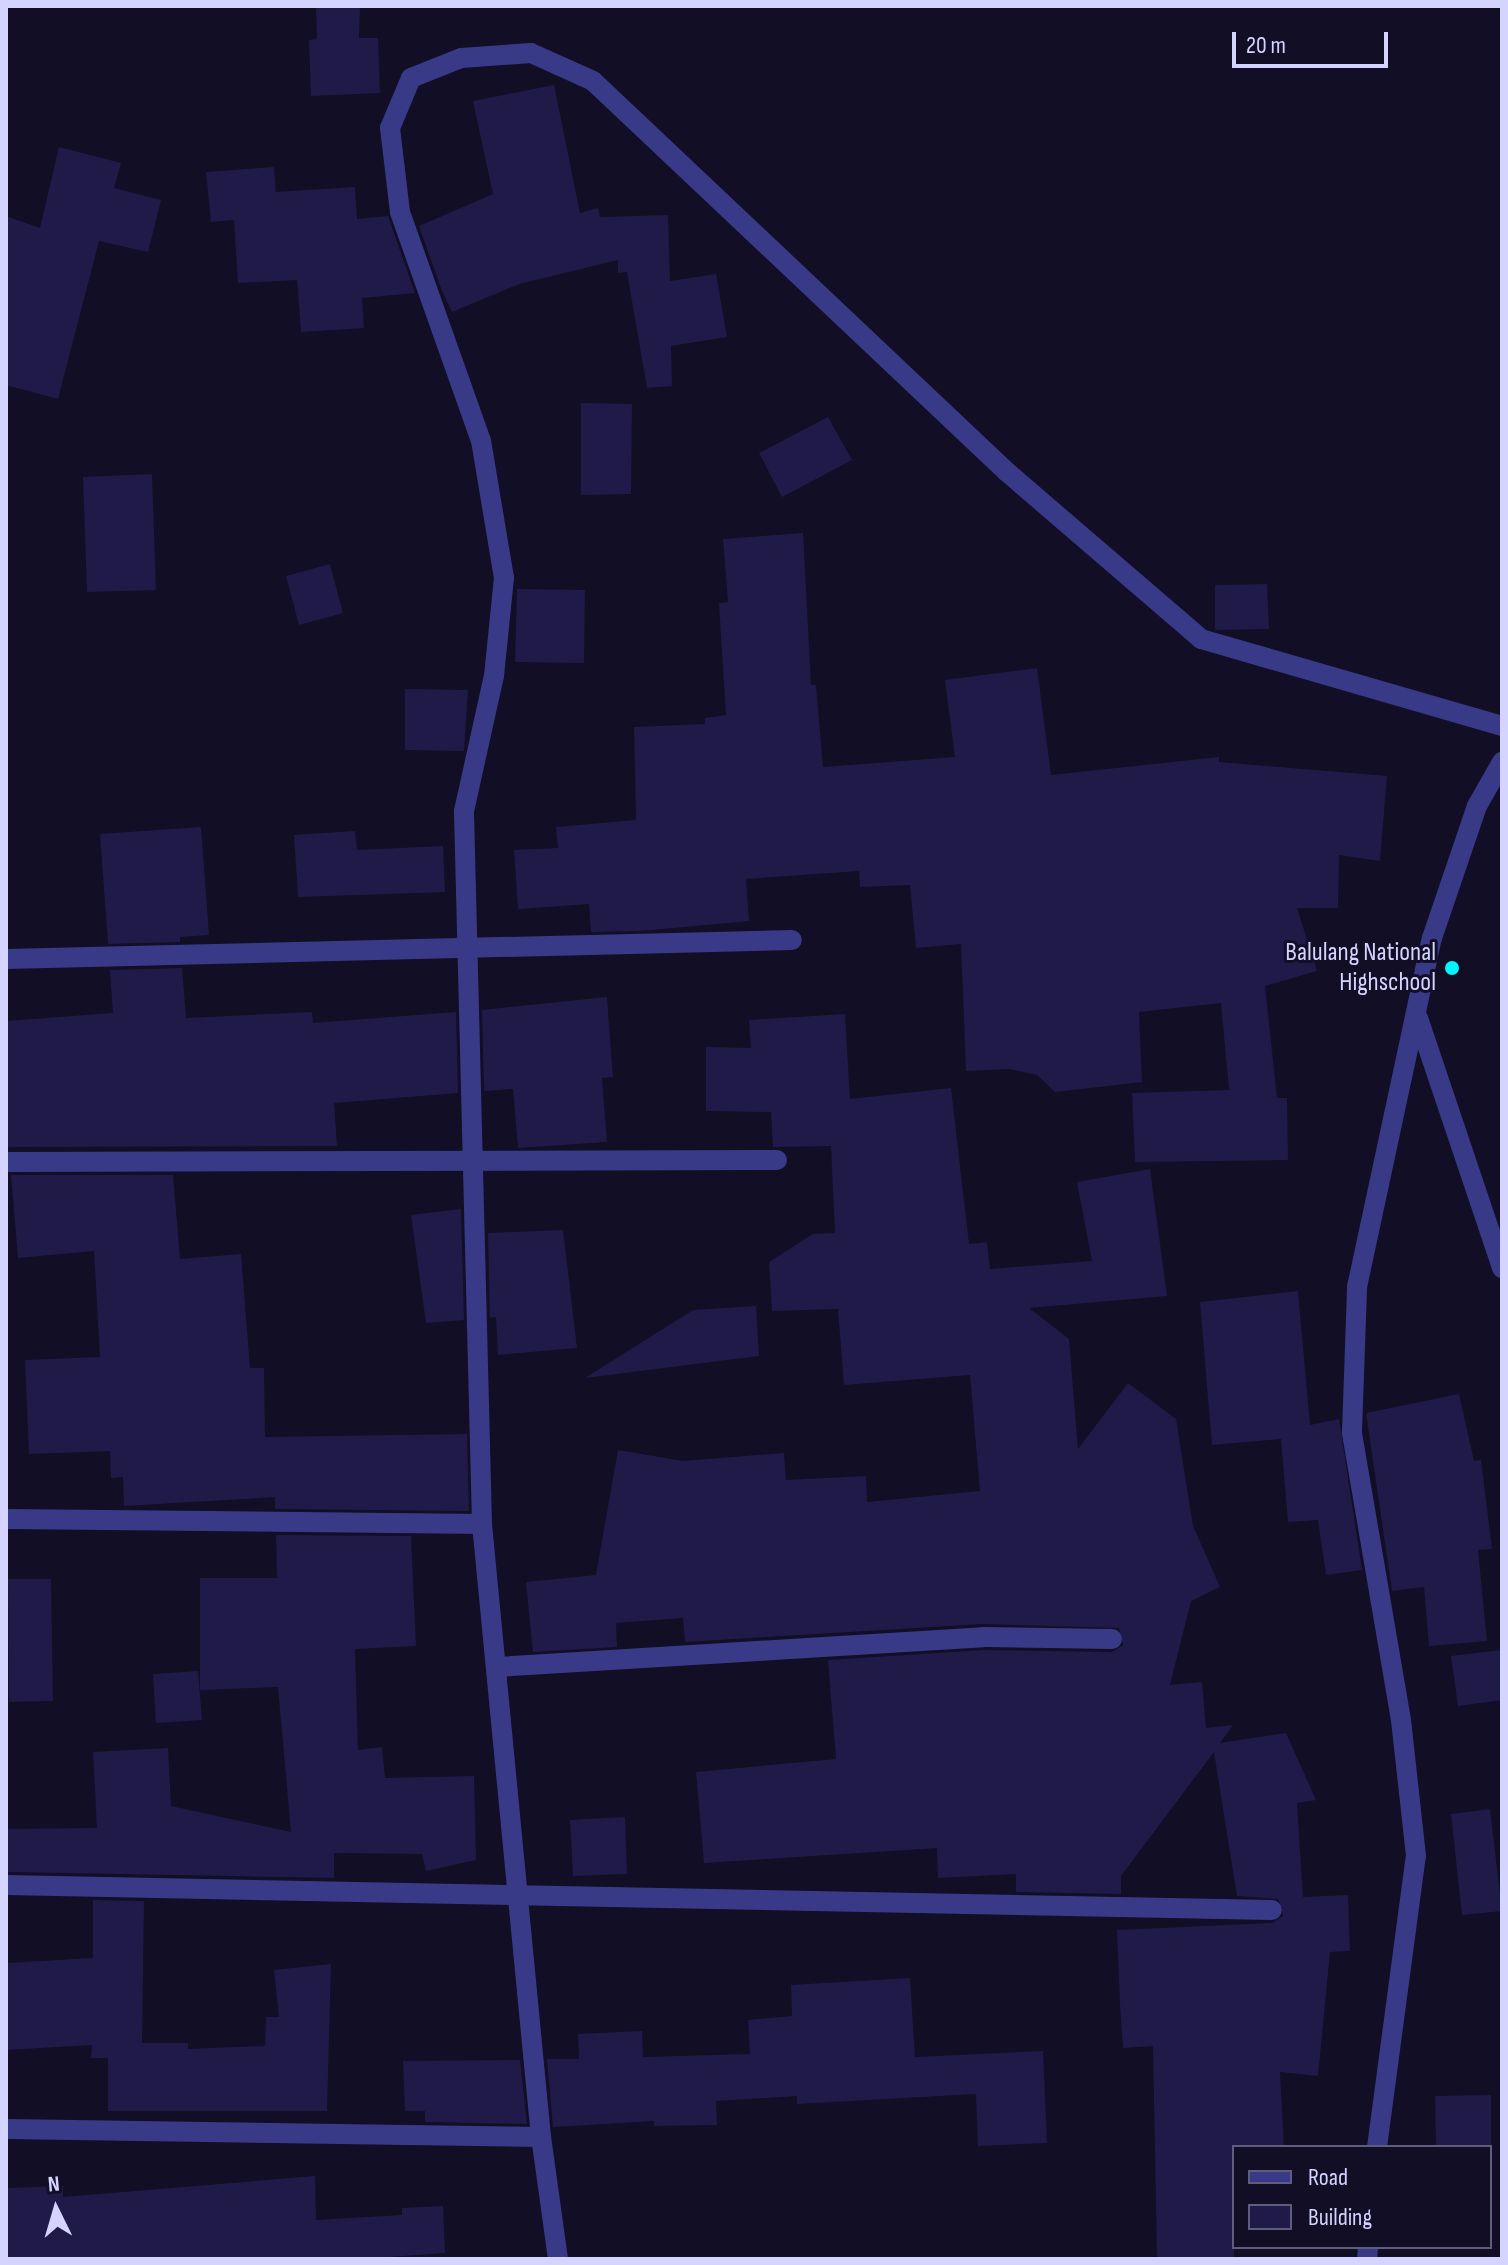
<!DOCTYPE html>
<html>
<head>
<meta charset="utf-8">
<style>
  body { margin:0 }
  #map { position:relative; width:1508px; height:2265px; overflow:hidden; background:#110e26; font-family:"Sofia Sans Condensed",sans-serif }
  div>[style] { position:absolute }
  .building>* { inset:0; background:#201a48 }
  .minor>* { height:20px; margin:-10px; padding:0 10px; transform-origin:10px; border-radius:10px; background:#383a87 }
  .tertiary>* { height:20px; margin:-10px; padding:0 10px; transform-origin:10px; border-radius:10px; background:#383a87 }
  .dots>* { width:22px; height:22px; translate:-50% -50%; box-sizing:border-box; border:4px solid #110e26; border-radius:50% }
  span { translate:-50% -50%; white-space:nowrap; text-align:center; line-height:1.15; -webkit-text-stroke:6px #110e26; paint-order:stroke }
  .poi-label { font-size:26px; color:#d5d3ff }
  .right { translate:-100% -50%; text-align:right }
  .frame { position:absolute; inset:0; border:8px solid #d5d3ff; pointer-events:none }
  .legend { position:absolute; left:1232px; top:2145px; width:260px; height:104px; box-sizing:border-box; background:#110e26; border:2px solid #5f5d7d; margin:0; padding:10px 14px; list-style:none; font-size:24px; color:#d5d3ff }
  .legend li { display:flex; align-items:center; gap:16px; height:40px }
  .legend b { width:40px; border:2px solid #5f5d7d }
  .north { position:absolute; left:16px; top:2169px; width:80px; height:80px; -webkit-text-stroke:6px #110e26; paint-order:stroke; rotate:355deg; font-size:22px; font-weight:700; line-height:32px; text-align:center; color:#d5d3ff }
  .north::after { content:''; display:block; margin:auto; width:28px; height:36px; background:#d5d3ff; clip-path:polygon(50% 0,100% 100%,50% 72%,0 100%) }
  .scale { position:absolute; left:1232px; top:32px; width:156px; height:36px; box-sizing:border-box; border:4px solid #d5d3ff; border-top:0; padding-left:10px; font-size:24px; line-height:28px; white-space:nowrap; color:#d5d3ff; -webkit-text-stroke:6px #110e26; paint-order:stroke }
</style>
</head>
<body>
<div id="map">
  <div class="building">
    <i style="clip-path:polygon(316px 6px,360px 6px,359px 38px,378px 38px,380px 93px,311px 96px,309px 40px,317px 39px)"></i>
    <i style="clip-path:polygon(554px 85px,580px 213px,598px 208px,600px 217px,668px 215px,670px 281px,716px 274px,727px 337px,671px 346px,672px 386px,647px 388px,627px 272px,618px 273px,618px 260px,519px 284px,452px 312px,442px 291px,419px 226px,493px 194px,473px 101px)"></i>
    <i style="clip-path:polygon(59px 147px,121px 163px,114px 188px,161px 200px,148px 252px,99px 241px,58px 399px,6px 385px,6px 216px,40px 228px)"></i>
    <i style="clip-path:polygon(274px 167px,276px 192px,355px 187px,357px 219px,388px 216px,415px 293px,362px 298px,364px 328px,301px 332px,297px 280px,238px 283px,234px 220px,211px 222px,206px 172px)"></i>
    <i style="clip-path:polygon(581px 403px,632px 404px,631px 494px,581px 495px)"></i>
    <i style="clip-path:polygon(828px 417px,852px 460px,782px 497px,759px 453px)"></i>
    <i style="clip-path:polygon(152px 474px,156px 590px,87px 592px,83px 477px)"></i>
    <i style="clip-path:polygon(803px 533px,811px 685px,816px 685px,823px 767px,955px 757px,945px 680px,1037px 668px,1051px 775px,1219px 757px,1219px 762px,1387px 776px,1380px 861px,1339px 855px,1338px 908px,1297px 908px,1317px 971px,1265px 986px,1277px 1098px,1287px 1098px,1288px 1160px,1135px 1162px,1132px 1093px,1229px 1090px,1221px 1003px,1139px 1012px,1142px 1082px,1055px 1092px,1037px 1075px,1009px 1069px,966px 1071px,961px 944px,916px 948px,910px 885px,860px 887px,859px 871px,746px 879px,749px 921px,641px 931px,591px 932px,589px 904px,518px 909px,514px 850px,558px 848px,556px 827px,636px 820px,634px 727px,705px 724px,705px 718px,726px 715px,719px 603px,728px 602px,723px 539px)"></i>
    <i style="clip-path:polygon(330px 564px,343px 613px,299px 625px,286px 576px)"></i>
    <i style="clip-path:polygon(1267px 584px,1269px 629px,1215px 630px,1215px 585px)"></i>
    <i style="clip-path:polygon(517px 589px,585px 590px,584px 663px,515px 662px)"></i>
    <i style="clip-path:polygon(405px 689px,468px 690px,464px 751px,405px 750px)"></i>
    <i style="clip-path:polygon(201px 827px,209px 935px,180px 937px,180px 942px,108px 944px,100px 834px)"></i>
    <i style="clip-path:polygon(355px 831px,357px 850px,443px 846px,445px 892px,298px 897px,294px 835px)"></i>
    <i style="clip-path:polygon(182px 968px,186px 1018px,312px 1012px,313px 1023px,456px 1012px,458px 1093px,334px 1103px,337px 1146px,6px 1147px,6px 1021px,113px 1013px,110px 970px)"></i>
    <i style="clip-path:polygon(607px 997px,613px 1077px,602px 1078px,607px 1142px,518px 1148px,513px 1089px,484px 1091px,482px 1010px)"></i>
    <i style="clip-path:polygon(845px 1014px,850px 1099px,951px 1088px,969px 1244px,987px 1242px,990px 1269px,1092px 1261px,1077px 1182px,1150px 1169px,1167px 1296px,1029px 1308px,1069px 1339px,1078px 1449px,1128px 1383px,1176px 1419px,1193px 1526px,1220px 1587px,1191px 1601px,1170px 1685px,1202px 1682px,1206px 1728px,1233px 1725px,1220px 1743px,1286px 1733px,1316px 1800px,1297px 1803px,1303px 1897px,1348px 1895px,1350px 1951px,1330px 1952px,1318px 2076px,1280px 2072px,1284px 2147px,1234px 2147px,1234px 2259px,1157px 2259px,1153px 2046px,1123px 2048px,1120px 2004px,1117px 1930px,1272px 1923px,1283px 1916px,1278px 1899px,1237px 1896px,1214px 1752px,1121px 1876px,1121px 1894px,1016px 1892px,1016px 1874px,938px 1878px,937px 1848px,704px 1863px,696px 1772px,836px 1759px,828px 1660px,983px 1650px,1112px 1652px,1123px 1645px,1119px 1628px,982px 1624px,685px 1642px,683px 1618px,616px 1623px,617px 1647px,533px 1652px,526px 1582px,596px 1575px,618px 1450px,683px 1461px,784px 1453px,786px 1480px,866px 1476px,867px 1502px,980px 1491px,970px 1375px,844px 1385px,838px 1309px,772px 1311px,769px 1262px,813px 1234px,835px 1233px,831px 1146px,773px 1147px,771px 1112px,706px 1111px,706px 1047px,751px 1048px,749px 1020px)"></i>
    <i style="clip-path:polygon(11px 1175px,173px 1175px,180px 1259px,241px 1254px,250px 1368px,264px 1368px,265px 1437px,467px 1434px,469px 1511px,275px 1509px,275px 1497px,124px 1506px,123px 1477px,111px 1478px,110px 1451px,29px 1454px,25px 1360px,100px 1357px,94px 1251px,18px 1258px)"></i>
    <i style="clip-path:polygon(461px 1209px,464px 1320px,426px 1323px,411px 1215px)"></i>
    <i style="clip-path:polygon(563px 1230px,577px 1348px,498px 1355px,496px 1317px,490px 1318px,488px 1233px)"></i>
    <i style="clip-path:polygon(1298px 1291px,1310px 1425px,1339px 1419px,1362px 1570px,1326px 1575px,1318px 1520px,1288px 1522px,1281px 1439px,1212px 1445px,1200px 1302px)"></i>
    <i style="clip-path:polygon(756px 1306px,759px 1356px,585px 1378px,693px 1310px)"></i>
    <i style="clip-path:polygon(1459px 1394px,1474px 1461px,1481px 1460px,1492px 1549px,1478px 1550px,1487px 1641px,1429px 1646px,1424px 1587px,1392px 1591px,1366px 1413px)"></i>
    <i style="clip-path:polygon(276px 1535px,411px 1536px,416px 1646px,355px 1649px,358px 1750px,382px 1747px,385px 1778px,474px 1776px,476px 1860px,426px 1871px,422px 1854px,334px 1853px,334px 1878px,6px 1872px,6px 1829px,97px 1828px,93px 1752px,168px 1748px,171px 1806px,291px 1832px,278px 1687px,200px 1690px,200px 1578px,277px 1578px)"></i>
    <i style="clip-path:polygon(8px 1579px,51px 1579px,53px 1701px,9px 1702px)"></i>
    <i style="clip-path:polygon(1502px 1650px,1502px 1700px,1458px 1706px,1451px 1656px)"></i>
    <i style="clip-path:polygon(198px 1671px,202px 1720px,156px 1723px,153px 1674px)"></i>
    <i style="clip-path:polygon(1490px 1809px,1502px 1911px,1462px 1915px,1451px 1814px)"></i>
    <i style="clip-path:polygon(625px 1817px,627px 1874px,573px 1876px,570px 1820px)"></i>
    <i style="clip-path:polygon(93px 1900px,144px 1901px,142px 2043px,188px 2043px,188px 2049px,265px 2046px,266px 2017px,279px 2017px,274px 1970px,331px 1964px,327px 2111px,108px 2111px,108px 2058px,91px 2058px,92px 2045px,6px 2050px,6px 1963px,93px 1958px)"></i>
    <i style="clip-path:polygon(910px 1978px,915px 2057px,1043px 2051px,1047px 2143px,978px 2146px,976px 2094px,797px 2104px,797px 2096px,716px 2101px,717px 2125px,654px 2126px,654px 2121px,553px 2127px,547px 2059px,579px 2059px,578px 2034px,642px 2031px,643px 2057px,750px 2054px,748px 2020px,792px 2016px,791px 1985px)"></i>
    <i style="clip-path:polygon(520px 2060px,527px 2124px,425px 2122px,425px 2111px,405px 2111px,403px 2061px)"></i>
    <i style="clip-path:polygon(1491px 2095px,1491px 2147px,1436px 2147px,1435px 2096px)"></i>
    <i style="clip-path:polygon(315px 2176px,316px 2220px,402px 2215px,402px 2208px,443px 2206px,445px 2253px,361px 2259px,6px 2259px,6px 2188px,63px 2186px,63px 2197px)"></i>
  </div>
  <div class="minor">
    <i style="left:6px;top:959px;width:786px;rotate:-1.38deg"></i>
    <i style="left:1418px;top:1018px;width:264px;rotate:71.4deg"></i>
    <i style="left:6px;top:1162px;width:771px;rotate:-0.15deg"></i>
    <i style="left:6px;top:1519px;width:476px;rotate:0.6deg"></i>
    <i style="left:496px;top:1667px;width:488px;rotate:-3.5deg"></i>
    <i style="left:983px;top:1637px;width:129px;rotate:0.9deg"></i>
    <i style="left:6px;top:1885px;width:1266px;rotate:1.13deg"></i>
    <i style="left:6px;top:2129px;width:535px;rotate:0.86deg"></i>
    <i style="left:558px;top:2259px;width:123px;rotate:-97.9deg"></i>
    <i style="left:541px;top:2137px;width:616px;rotate:-95.5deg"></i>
    <i style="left:482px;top:1524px;width:713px;rotate:-91.45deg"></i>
    <i style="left:464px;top:811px;width:138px;rotate:-77.5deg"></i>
    <i style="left:494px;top:676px;width:99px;rotate:-84.2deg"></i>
    <i style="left:504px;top:578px;width:139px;rotate:-99.5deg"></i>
    <i style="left:481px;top:441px;width:243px;rotate:-109.5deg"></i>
    <i style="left:400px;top:212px;width:85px;rotate:-96.8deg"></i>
    <i style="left:390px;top:128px;width:54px;rotate:-67.2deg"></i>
    <i style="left:411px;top:78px;width:54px;rotate:-21.8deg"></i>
    <i style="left:461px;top:58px;width:70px;rotate:-4.1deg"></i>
    <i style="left:531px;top:53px;width:68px;rotate:24.3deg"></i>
    <i style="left:593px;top:81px;width:569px;rotate:43.36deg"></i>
    <i style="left:1007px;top:472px;width:256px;rotate:40.7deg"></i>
    <i style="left:1201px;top:639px;width:313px;rotate:16.1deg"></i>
  </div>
  <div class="tertiary">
    <i style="left:1377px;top:2147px;width:294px;rotate:-82.4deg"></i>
    <i style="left:1416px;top:1856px;width:137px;rotate:-96.3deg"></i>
    <i style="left:1401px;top:1720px;width:292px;rotate:-99.7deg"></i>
    <i style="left:1352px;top:1432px;width:145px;rotate:-88deg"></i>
    <i style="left:1357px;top:1287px;width:357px;rotate:-77.9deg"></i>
    <i style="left:1432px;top:938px;width:139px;rotate:-71.2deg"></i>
    <i style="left:1477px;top:806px;width:51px;rotate:-60.4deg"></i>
    <i style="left:1367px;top:2259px;width:12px;rotate:-85deg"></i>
  </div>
  <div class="dots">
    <i style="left:1452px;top:968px;background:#00f7fe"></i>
  </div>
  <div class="poi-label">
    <span class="right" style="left:1436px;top:968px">Balulang National<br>Highschool</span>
  </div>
  <div class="frame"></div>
  <ul class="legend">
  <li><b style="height:10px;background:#383a87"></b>Road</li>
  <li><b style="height:22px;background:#201a48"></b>Building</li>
  </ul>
  <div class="north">N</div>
  <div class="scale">20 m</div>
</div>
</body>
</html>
